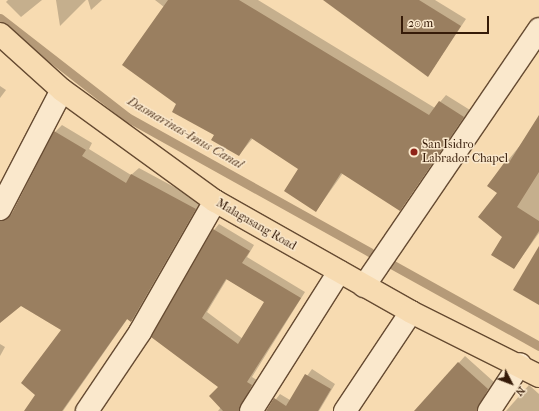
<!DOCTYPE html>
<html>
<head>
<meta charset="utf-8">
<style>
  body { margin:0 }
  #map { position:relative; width:539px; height:411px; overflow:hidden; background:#f7dbb1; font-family:"IM FELL French Canon",serif }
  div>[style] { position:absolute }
  .shadow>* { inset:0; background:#0003 }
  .stream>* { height:9px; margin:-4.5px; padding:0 4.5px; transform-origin:4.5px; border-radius:4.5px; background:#b59a78 }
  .building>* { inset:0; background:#9a7f60 }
  .roads { filter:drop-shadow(1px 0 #664b32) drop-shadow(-1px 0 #664b32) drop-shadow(0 1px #664b32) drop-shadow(0 -1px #664b32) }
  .minor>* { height:22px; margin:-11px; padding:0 11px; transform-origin:11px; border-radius:11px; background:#fae8cc }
  .major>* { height:22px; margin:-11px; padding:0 11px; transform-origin:11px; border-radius:11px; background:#f7dbb1 }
  .dots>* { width:11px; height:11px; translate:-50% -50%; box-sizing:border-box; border:2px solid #fae8cc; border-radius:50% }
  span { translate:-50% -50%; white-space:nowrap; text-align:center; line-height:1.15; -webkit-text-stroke:3px #fae8cc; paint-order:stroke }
  .poi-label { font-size:12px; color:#361b08 }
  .left { translate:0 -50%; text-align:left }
  .street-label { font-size:12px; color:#361b08 }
  .water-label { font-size:13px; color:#62472f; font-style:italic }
  .north { position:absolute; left:491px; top:363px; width:40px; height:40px; -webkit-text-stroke:3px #fae8cc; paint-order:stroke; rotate:132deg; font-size:11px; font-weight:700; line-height:16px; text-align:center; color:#361b08 }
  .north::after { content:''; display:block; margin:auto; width:14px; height:18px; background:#361b08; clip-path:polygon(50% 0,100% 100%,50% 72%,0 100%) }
  .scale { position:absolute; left:401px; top:16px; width:88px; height:18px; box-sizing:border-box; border:2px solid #361b08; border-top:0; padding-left:5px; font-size:12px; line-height:14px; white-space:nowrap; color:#361b08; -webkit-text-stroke:3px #fae8cc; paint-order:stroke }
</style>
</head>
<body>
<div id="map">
  <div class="shadow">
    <i style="clip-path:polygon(8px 0,42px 0,21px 17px,6px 2px)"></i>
    <i style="clip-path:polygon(56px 0,86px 0,60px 26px)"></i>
    <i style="clip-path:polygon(88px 0,102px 0,91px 10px)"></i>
    <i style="clip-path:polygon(155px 0,258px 0,435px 108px,446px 95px,470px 110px,400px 210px,343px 173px,316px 211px,300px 169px,253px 138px,239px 155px,178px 103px,164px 7px)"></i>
    <i style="clip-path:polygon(325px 0,435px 0,466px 19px,428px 76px)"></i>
    <i style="clip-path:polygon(0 86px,6px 90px,0 98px)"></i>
    <i style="clip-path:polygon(539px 122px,539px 233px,514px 268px,504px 237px,498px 193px,488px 185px)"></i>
    <i style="clip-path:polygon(62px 125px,92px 143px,89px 149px,131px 175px,139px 168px,202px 202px,138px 314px,131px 321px,128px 318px,63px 411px,25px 411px,36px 395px,62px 330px,21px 304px,0 322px,0 213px,9px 215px,14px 211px,55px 132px)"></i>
    <i style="clip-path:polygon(evenodd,219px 224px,254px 245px,247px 257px,305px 292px,252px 377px,257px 380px,243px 405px,247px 411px,218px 411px,221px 407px,219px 387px,162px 344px,214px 230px,219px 224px,227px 279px,265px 302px,243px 339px,207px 312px,227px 279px)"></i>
    <i style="clip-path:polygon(0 344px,5px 347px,0 356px)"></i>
    <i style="clip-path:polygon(465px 356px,494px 382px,482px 403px,486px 411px,416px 411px)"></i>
    <i style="clip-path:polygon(312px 369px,335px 384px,319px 411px,267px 411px,280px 394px,290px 400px)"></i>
    <i style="clip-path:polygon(529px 385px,539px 394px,539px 411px,506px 411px)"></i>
  </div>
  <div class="stream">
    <i style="left:0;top:18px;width:161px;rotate:37.9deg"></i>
    <i style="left:127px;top:117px;width:278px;rotate:29.1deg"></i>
    <i style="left:393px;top:265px;width:167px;rotate:29deg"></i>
  </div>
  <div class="building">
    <i style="clip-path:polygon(168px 0,239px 0,429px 115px,439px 101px,464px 117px,400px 211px,341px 173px,316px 212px,284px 191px,298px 169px,251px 138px,239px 156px,211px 140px,214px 135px,172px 112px,176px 104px,122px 65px)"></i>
    <i style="clip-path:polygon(323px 0,419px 0,461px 26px,428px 77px)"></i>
    <i style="clip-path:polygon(539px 115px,539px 172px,517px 207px,539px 221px,539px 231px,514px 269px,491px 255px,502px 237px,478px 217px,497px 193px,487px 186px,507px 159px,510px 161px)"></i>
    <i style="clip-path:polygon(54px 131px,86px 150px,82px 156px,126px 183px,131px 174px,196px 209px,131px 322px,127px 319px,62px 411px,24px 411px,35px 395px,21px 383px,61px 330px,21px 306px,0 323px,0 221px,11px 215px)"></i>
    <i style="clip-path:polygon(evenodd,213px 229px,250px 251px,242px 263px,301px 298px,247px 382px,252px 385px,239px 411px,223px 411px,209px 396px,218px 387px,151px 337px,213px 229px,226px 279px,264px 302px,238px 344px,202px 318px,226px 279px)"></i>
    <i style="clip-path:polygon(539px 246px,539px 305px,513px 290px)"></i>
    <i style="clip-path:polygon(458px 362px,488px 389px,477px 411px,414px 411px)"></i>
    <i style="clip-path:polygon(305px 374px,331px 389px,318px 411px,266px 411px,274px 398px,286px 406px)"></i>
  </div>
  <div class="roads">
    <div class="minor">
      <i style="left:0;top:209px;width:134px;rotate:-62.5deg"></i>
      <i style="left:364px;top:286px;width:311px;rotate:-55.7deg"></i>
      <i style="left:87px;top:411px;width:95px;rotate:-56.1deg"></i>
      <i style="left:140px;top:332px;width:151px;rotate:-60.2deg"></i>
      <i style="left:251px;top:411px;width:165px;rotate:-57.7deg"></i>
      <i style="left:345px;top:411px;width:119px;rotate:-56.3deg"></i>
      <i style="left:489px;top:411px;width:56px;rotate:-56.6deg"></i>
    </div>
    <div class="major">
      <i style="left:0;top:34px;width:84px;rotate:42.1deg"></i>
      <i style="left:62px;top:90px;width:189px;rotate:36deg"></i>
      <i style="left:215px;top:201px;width:225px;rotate:29.5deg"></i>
      <i style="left:411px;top:312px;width:143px;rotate:26.6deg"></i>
    </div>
  </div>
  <div class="dots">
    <i style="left:414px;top:152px;background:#8f2418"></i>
  </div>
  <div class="poi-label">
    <span class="left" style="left:422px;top:152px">San Isidro<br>Labrador Chapel</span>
  </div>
  <div class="street-label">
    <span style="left:256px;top:225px;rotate:30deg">Malagasang Road</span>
  </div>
  <div class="water-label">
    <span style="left:185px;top:133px;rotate:30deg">Dasmarinas-Imus Canal</span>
  </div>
  <div class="north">N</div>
  <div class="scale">20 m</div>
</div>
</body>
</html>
